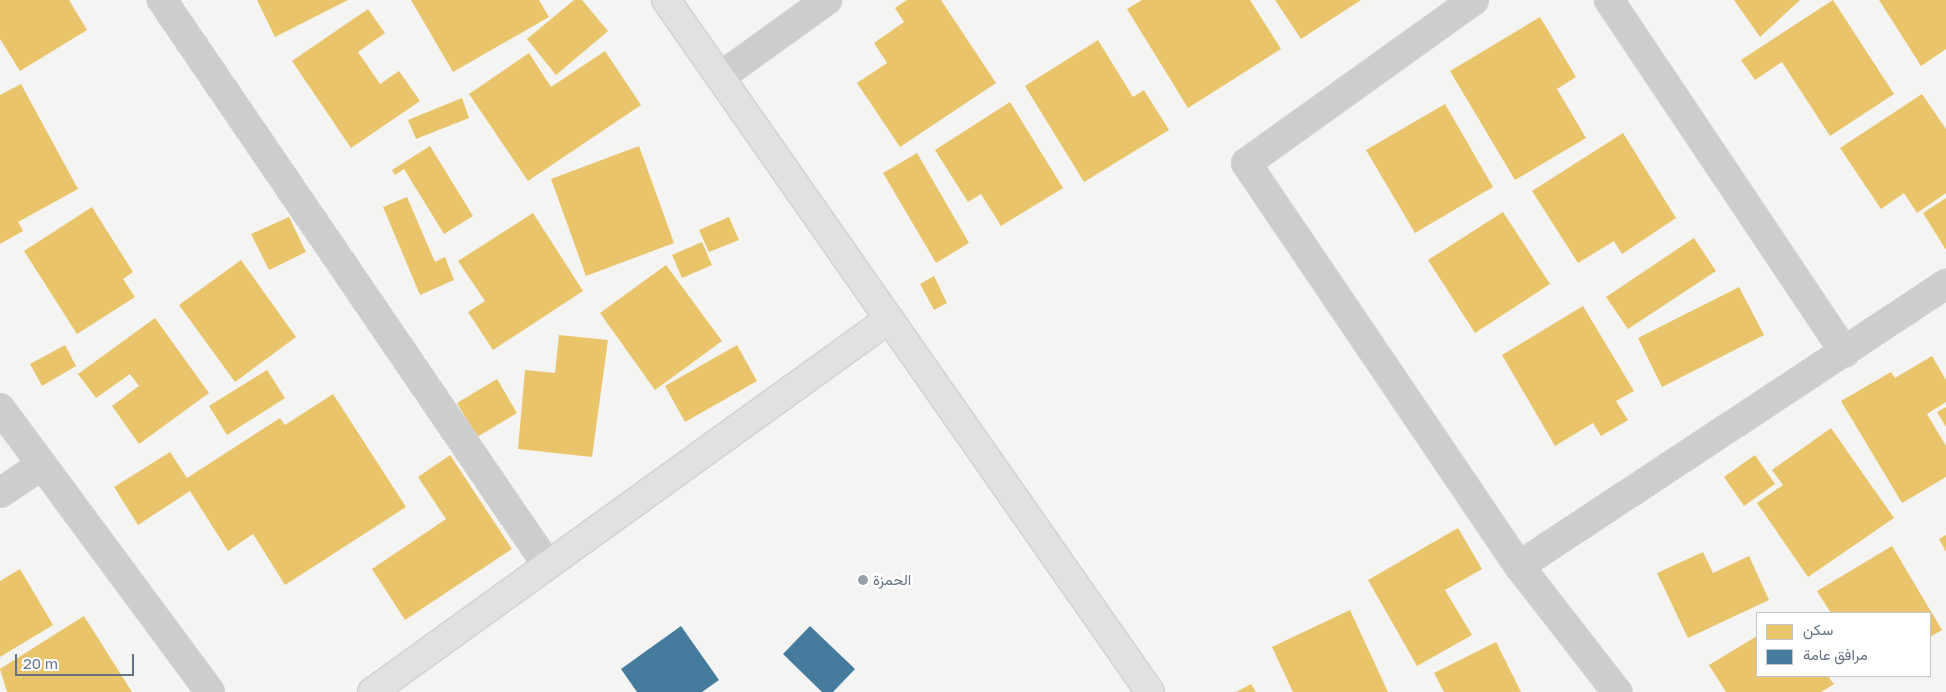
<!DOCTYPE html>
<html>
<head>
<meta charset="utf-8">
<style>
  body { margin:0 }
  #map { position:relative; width:1946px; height:692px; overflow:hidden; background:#f4f5f3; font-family:"Golos Text",Vazirmatn,sans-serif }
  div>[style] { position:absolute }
  .homes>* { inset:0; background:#e9c46a }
  .public>* { inset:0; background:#457b9d }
  .roads { filter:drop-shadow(1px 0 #d0d1d1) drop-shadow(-1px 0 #d0d1d1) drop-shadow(0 1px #d0d1d1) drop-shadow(0 -1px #d0d1d1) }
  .street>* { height:28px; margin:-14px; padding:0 14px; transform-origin:14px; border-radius:14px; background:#cccdce }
  .secondary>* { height:28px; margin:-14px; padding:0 14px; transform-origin:14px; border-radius:14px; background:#e0e1e1 }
  .dots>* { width:14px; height:14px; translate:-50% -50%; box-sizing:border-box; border:2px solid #fff; border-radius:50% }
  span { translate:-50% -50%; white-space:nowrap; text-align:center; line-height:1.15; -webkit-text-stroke:5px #fff; paint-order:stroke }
  .poi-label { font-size:15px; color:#657283 }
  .left { translate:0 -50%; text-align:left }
  .legend { position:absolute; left:1756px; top:612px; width:175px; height:65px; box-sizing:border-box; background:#fff; border:1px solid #c1c7cd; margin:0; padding:6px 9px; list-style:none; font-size:15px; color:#657283 }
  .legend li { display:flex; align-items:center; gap:10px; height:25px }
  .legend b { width:25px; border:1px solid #c1c7cd }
  .scale { position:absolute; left:15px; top:654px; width:119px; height:22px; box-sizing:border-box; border:2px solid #657283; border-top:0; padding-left:6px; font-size:15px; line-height:18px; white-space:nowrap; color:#657283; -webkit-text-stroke:4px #fff; paint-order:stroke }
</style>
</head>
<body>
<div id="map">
  <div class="homes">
    <i style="clip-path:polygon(0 0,69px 0,87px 30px,20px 71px,0 39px)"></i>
    <i style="clip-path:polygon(257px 0,348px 0,275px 37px)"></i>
    <i style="clip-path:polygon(411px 0,539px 0,549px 17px,453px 72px)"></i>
    <i style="clip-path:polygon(574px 0,582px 0,608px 31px,556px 75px,527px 39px)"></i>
    <i style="clip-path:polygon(907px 0,941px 0,996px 83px,900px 147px,857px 83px,887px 63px,874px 43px,904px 22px,895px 8px)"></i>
    <i style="clip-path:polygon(1142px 0,1250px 0,1281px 49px,1188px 108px,1127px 9px)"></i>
    <i style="clip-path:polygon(1275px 0,1361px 0,1301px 39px)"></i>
    <i style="clip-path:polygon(1734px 0,1800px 0,1760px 37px)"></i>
    <i style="clip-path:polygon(1833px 0,1894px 94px,1830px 136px,1782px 62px,1755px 80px,1741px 60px)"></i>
    <i style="clip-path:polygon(1879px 0,1946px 0,1946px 49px,1921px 66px)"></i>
    <i style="clip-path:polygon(368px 9px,385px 33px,358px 52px,380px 84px,399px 71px,420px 101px,351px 148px,292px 61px)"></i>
    <i style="clip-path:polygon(1540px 17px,1576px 77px,1557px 89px,1586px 138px,1515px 180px,1450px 71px)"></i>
    <i style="clip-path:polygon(1098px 40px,1133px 97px,1144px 90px,1169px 130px,1084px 182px,1025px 86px)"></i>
    <i style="clip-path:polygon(605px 51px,641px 105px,528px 181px,469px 94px,529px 53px,551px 87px)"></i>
    <i style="clip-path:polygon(21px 84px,78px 189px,18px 222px,23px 231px,0 244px,0 95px)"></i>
    <i style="clip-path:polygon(1922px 94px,1946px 129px,1946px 193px,1917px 213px,1904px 193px,1881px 209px,1840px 148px)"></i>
    <i style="clip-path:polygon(462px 98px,469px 118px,416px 139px,408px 120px)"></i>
    <i style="clip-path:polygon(1010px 102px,1063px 188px,1001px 226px,981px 194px,968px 202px,935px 150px)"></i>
    <i style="clip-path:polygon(1445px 104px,1493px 187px,1415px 233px,1366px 150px)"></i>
    <i style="clip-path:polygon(1623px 133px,1676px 218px,1622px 254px,1614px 241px,1578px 263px,1532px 191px)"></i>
    <i style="clip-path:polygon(430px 146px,473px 216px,444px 234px,404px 169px,395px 175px,392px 170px)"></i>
    <i style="clip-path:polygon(639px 146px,674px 243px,586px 276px,551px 179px)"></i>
    <i style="clip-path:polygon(917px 153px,969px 243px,936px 263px,883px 173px)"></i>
    <i style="clip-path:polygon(407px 197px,435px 262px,445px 257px,454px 280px,420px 295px,383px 207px)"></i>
    <i style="clip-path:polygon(1946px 198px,1946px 250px,1923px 213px)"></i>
    <i style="clip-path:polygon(92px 207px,133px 272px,123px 279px,135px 297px,77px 334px,24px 251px)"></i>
    <i style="clip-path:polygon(1503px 212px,1550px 284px,1475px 333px,1428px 260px)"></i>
    <i style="clip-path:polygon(533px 213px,583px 291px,493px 350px,468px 312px,485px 301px,458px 261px)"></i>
    <i style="clip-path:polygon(289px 217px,306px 252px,269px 270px,251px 234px)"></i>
    <i style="clip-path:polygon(729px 217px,739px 240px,709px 252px,699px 230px)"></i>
    <i style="clip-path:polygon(1694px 238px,1716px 271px,1628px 329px,1606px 297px)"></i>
    <i style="clip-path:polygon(702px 242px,712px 265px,682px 278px,672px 255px)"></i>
    <i style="clip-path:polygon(241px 260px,296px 337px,235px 382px,179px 305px)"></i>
    <i style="clip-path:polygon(666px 265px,722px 341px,655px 390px,600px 313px)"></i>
    <i style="clip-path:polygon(934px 276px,947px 303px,934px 310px,920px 284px)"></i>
    <i style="clip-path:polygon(1739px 287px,1764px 335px,1662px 387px,1638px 338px)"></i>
    <i style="clip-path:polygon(1583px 306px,1634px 391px,1616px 401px,1628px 420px,1601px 436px,1593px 423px,1555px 446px,1502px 355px)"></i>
    <i style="clip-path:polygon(155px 318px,209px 393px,139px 444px,112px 406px,139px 386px,130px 374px,96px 398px,78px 374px)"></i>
    <i style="clip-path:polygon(559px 335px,608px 340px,592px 457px,518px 449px,525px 370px,555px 373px)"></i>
    <i style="clip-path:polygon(65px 345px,76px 366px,42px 386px,30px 364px)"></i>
    <i style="clip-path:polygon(737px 345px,757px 381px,685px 422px,665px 386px)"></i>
    <i style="clip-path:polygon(1932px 356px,1946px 380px,1946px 402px,1927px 414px,1946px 446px,1946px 477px,1902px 503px,1841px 401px,1891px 372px,1895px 378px)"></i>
    <i style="clip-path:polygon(267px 370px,285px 398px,227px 435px,209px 406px)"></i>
    <i style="clip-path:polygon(497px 379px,517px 413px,477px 437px,457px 403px)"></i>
    <i style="clip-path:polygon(333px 394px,406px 507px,285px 585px,253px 534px,228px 551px,190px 491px,138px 525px,114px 487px,170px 452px,187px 478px,280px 418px,285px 425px)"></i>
    <i style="clip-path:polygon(1946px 407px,1946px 427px,1937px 412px)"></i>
    <i style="clip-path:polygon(1831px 428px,1894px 518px,1808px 577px,1757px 503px,1783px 485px,1772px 470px)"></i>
    <i style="clip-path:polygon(450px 455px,512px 549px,405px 620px,372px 569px,446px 519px,418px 477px)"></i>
    <i style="clip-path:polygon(1755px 455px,1775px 484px,1744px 506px,1724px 477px)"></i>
    <i style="clip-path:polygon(1458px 528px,1482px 569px,1445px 590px,1472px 635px,1417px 666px,1368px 580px)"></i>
    <i style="clip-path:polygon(1946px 535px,1946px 552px,1939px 539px)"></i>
    <i style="clip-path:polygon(1892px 546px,1942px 630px,1930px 637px,1930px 613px,1831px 613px,1817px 591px)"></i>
    <i style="clip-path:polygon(1703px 552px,1713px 573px,1749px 556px,1769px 600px,1688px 638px,1657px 573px)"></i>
    <i style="clip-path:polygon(20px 569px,53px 625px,0 657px,0 581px)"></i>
    <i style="clip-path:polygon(1350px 610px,1388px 692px,1293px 692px,1272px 647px)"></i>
    <i style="clip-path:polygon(84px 616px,132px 692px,7px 692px,0 669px)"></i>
    <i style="clip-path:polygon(1757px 636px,1757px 676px,1828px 676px,1834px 684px,1821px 692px,1726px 692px,1709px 665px)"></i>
    <i style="clip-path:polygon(1496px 642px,1521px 692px,1444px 692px,1434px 673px)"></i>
    <i style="clip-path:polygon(1251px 684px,1256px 692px,1236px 692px)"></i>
  </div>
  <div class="public">
    <i style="clip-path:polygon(681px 626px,719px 680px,702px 692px,637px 692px,621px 669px)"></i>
    <i style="clip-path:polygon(810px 626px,855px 669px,833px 692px,822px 692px,783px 654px)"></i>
  </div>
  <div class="roads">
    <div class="street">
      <i style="left:162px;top:0;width:681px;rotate:55.7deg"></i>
      <i style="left:1474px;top:0;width:280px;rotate:144.4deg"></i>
      <i style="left:1246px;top:163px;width:487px;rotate:55.9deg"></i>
      <i style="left:1519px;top:566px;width:160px;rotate:52.1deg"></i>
      <i style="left:1609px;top:0;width:424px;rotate:56.2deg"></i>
      <i style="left:720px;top:77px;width:132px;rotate:-35.7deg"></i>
      <i style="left:0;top:408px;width:353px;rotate:53.5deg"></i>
      <i style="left:0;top:493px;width:50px;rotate:-33.7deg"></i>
      <i style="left:1519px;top:566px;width:512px;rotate:-33.44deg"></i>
    </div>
    <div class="secondary">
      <i style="left:666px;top:0;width:844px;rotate:55.03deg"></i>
      <i style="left:372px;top:692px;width:638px;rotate:-35.81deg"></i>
    </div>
  </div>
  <div class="dots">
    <i style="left:863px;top:580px;background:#97a0aa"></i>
  </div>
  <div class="poi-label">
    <span class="left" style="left:873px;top:580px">الحمزة</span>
  </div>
  <ul class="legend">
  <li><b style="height:14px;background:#e9c46a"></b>سكن</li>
  <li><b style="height:14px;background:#457b9d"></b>مرافق عامة</li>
  </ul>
  <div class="scale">20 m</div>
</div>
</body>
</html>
